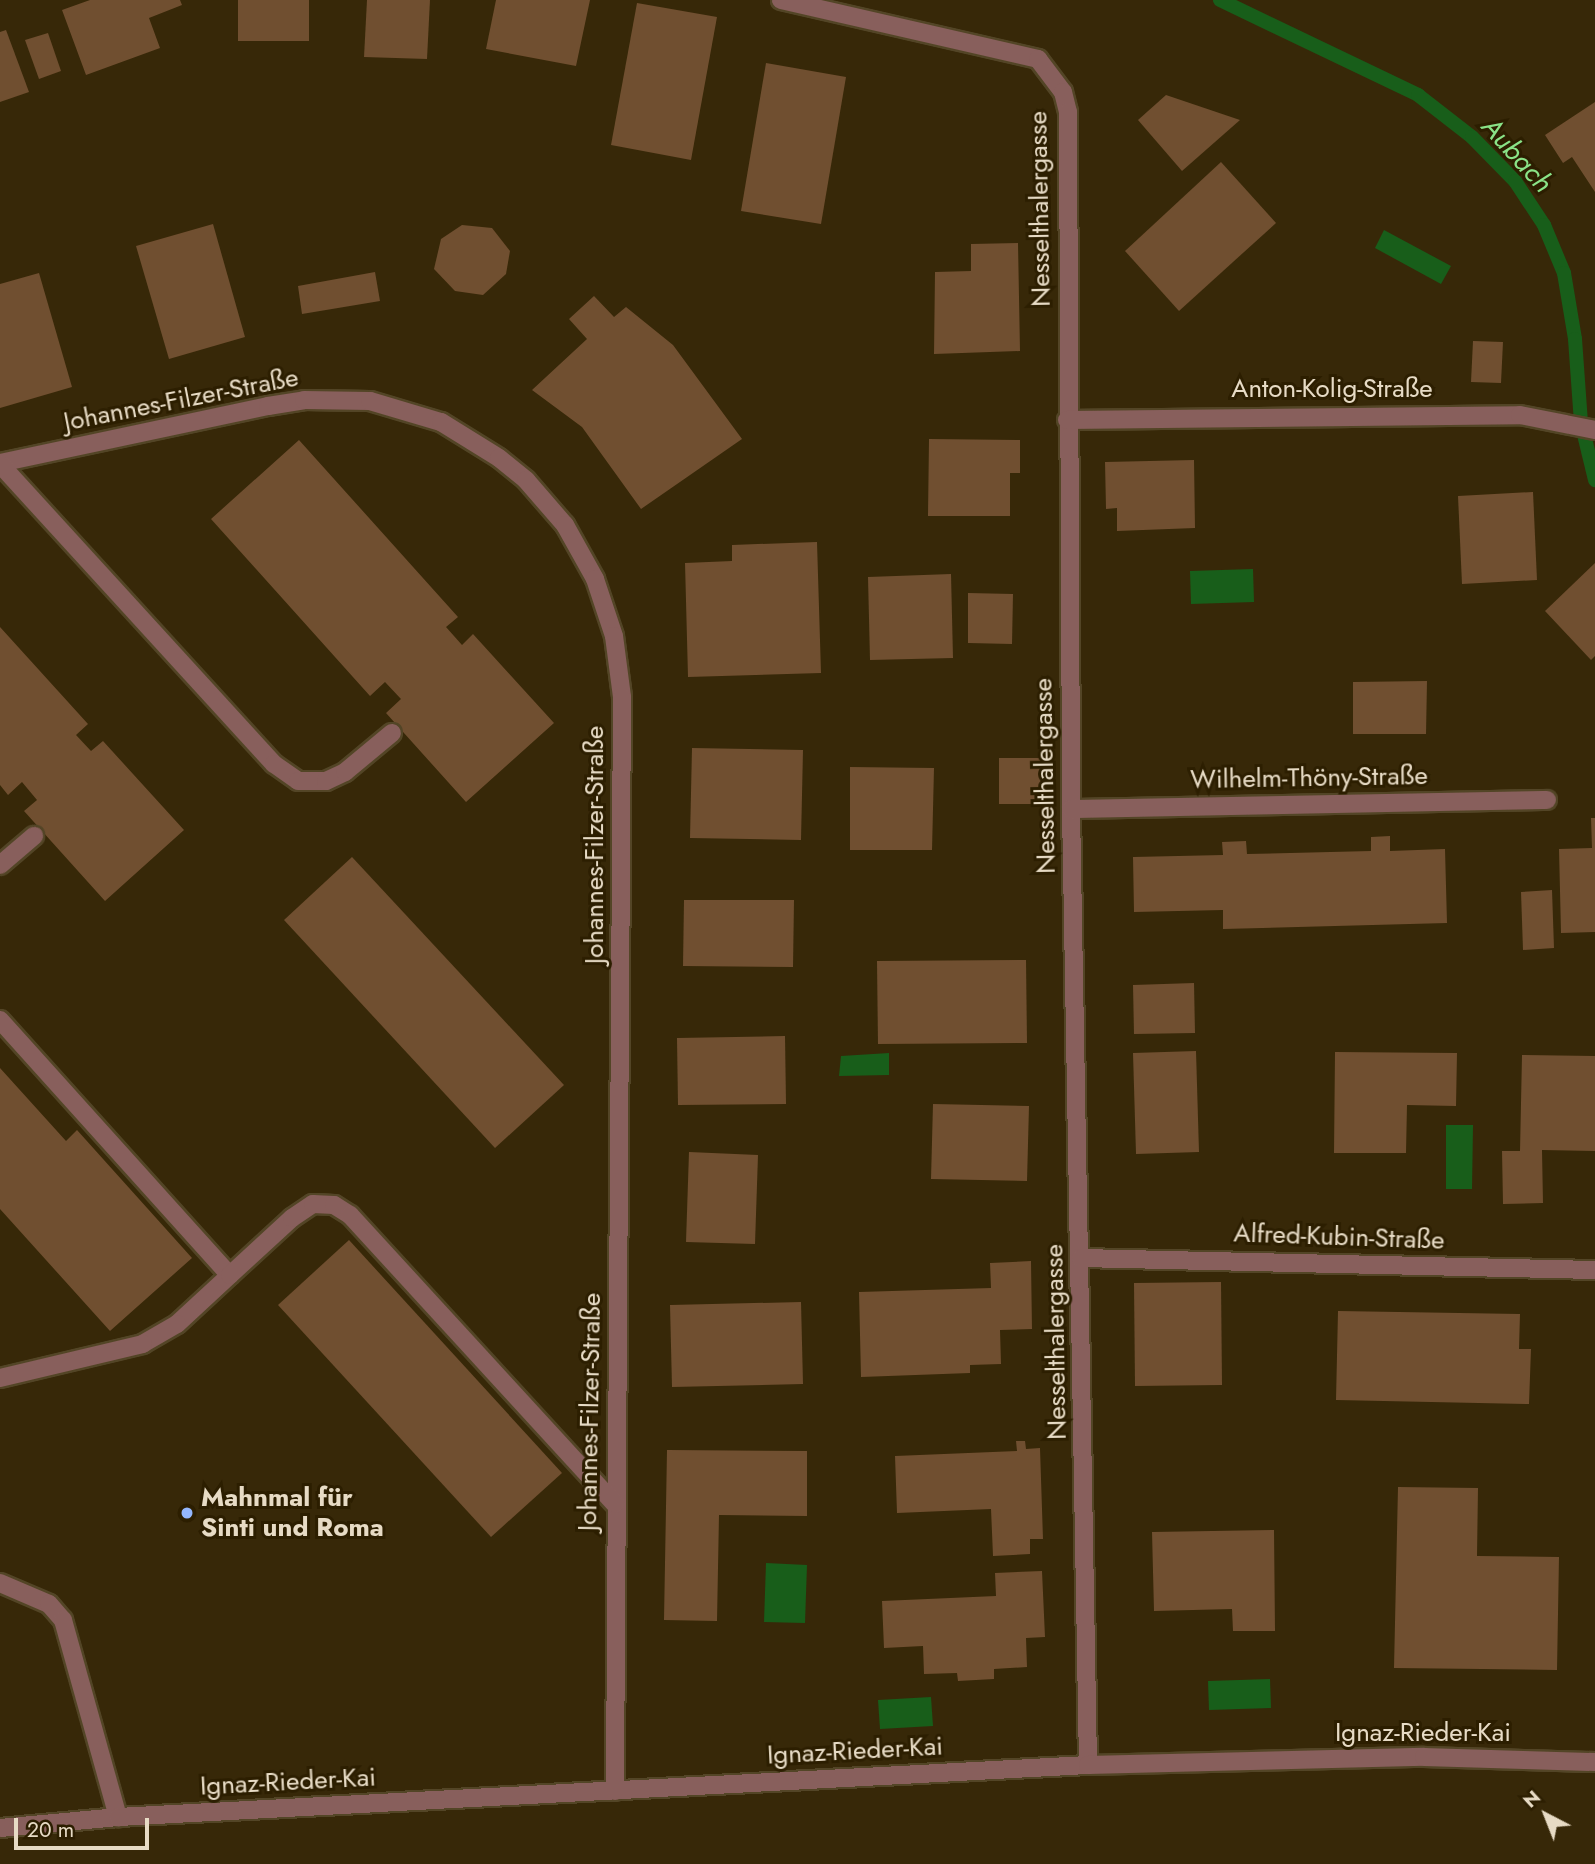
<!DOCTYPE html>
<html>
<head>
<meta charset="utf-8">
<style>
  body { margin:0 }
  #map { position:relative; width:1595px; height:1864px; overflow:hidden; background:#372808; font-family:Jost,sans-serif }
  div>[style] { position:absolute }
  .water>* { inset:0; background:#185e1a }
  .stream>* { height:14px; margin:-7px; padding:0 7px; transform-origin:7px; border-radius:7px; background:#185e1a }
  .building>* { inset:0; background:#704f30 }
  .roads { filter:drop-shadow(2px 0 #534526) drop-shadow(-2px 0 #534526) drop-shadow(0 2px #534526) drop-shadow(0 -2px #534526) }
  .minor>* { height:18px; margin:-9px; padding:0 9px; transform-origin:9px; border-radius:9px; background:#885f5c }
  .dots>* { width:19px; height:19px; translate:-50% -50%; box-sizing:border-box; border:4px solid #2c1e00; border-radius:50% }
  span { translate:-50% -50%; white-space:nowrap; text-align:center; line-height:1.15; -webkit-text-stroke:6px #2c1e00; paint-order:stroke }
  .street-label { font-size:26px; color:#e7dbc5 }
  .poi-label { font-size:26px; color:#e7dbc5; font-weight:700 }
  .left { translate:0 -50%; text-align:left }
  .water-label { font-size:28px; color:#8ae387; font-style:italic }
  .north { position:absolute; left:1511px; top:1780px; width:70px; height:70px; -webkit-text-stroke:5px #2c1e00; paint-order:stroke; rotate:318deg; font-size:19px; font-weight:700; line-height:28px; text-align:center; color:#e7dbc5 }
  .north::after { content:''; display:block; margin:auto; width:24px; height:32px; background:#e7dbc5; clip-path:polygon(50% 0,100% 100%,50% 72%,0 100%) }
  .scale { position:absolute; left:14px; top:1818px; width:135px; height:32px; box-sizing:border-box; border:4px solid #e7dbc5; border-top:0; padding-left:9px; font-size:21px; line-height:24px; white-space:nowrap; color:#e7dbc5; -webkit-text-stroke:5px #2c1e00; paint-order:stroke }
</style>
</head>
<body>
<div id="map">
  <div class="water">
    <i style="clip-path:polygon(1384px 230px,1451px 266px,1441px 284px,1375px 248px)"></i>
    <i style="clip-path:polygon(1253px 569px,1254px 602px,1191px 604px,1190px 571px)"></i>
    <i style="clip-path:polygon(889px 1053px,889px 1075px,839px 1076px,841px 1056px)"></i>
    <i style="clip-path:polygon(1446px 1125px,1473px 1125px,1472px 1189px,1446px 1189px)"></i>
    <i style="clip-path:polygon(766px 1563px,807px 1565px,805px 1623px,764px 1622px)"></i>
    <i style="clip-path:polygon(1270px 1679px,1271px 1708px,1209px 1710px,1208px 1681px)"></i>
    <i style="clip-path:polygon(931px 1697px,933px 1726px,880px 1729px,878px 1700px)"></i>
  </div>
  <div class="stream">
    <i style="left:1220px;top:0;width:220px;rotate:25.6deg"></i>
    <i style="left:1418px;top:95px;width:68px;rotate:37.9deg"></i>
    <i style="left:1472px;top:137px;width:62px;rotate:45.7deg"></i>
    <i style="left:1515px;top:181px;width:53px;rotate:56.6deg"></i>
    <i style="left:1544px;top:225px;width:52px;rotate:67.4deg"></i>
    <i style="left:1564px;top:273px;width:67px;rotate:80.5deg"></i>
    <i style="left:1575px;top:339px;width:83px;rotate:85.9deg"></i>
    <i style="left:1581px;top:422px;width:60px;rotate:76.4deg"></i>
  </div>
  <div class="building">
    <i style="clip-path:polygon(90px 0,180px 0,182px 5px,149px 18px,160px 48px,86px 75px,62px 10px)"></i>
    <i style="clip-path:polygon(238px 0,309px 0,309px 41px,238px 41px)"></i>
    <i style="clip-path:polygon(367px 0,430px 0,427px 59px,364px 57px)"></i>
    <i style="clip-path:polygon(496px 0,590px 0,576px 66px,486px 49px)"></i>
    <i style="clip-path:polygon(637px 3px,717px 17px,691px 160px,611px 145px)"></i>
    <i style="clip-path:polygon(6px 30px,29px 92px,0 102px,0 32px)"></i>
    <i style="clip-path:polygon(48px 33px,61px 71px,39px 79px,25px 40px)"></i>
    <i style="clip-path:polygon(766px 63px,846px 77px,821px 224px,741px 211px)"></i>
    <i style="clip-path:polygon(1166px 95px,1240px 120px,1182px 171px,1138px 120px)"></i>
    <i style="clip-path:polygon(1595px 102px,1595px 192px,1572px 157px,1563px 163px,1545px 135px)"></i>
    <i style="clip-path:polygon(1221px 162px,1276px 223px,1179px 311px,1125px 251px)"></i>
    <i style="clip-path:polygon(213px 224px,245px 337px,169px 359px,136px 246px)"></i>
    <i style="clip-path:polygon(462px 225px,492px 228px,510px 251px,506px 274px,483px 295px,455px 291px,434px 269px,441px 239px)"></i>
    <i style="clip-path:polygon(1018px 243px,1020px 351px,934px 354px,935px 272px,971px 271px,971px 244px)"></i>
    <i style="clip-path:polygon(375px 272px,380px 301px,302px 314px,298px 286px)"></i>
    <i style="clip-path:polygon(39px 273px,72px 387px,0 408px,0 284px)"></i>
    <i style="clip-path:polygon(594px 296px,614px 317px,626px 307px,673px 345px,742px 439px,641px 509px,582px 427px,532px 390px,587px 339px,569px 319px)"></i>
    <i style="clip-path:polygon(1473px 341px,1503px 342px,1501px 383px,1471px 382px)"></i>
    <i style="clip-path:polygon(929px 439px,1020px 440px,1020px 473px,1010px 473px,1010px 516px,928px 516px)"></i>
    <i style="clip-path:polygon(299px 440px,458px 617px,446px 627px,462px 645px,473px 634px,554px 723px,466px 802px,386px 713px,401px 699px,385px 682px,370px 696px,211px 519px)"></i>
    <i style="clip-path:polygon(1194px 460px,1195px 528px,1117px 531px,1117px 508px,1106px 509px,1105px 462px)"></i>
    <i style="clip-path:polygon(1533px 492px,1537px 580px,1462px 584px,1458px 496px)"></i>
    <i style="clip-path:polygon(817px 542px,821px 673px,688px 677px,685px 563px,732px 561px,732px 545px)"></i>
    <i style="clip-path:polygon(1595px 563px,1595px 656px,1591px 660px,1545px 611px)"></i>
    <i style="clip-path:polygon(951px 574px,953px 658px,870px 660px,868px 577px)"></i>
    <i style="clip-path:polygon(968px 593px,1013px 594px,1012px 644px,968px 643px)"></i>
    <i style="clip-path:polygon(0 627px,88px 724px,76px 735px,91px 751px,103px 741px,184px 830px,105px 901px,24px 811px,37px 800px,22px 782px,8px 795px,0 785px)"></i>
    <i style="clip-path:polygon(1427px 681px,1426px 734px,1353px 734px,1353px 682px)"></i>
    <i style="clip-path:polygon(692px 748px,803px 750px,801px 840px,690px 838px)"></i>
    <i style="clip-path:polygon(999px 758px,1041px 758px,1041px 804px,999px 804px)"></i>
    <i style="clip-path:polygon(850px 767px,934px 768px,932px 850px,850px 850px)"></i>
    <i style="clip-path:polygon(1591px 818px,1595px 818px,1595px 932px,1561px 933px,1559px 849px,1592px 848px)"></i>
    <i style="clip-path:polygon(1390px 836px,1390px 851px,1445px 849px,1447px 923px,1223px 929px,1223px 910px,1134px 912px,1133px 857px,1223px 855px,1222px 842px,1246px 841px,1247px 854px,1371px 851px,1371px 837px)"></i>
    <i style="clip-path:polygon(352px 857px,564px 1085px,495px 1148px,284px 920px)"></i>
    <i style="clip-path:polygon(1552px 890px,1554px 948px,1523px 950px,1521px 892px)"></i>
    <i style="clip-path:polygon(684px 900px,794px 900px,793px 967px,683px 966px)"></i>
    <i style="clip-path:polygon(1026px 960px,1027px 1043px,878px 1044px,877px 961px)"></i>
    <i style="clip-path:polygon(1194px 983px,1195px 1033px,1134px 1034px,1133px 985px)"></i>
    <i style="clip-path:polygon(785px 1036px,786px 1104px,678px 1105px,677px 1038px)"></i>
    <i style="clip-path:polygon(1196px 1051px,1199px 1152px,1136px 1154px,1133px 1053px)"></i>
    <i style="clip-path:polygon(1335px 1052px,1457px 1053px,1456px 1106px,1407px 1105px,1406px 1153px,1334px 1153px)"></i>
    <i style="clip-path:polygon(1522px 1055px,1595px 1056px,1595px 1151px,1542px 1150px,1543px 1203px,1503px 1204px,1502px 1151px,1520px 1151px)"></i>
    <i style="clip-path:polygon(0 1068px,66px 1141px,77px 1130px,192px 1258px,110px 1331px,0 1209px)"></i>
    <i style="clip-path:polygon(933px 1104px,1029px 1106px,1027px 1181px,931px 1179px)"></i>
    <i style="clip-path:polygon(689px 1152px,758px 1155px,755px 1244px,686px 1242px)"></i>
    <i style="clip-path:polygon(349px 1240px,562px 1473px,491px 1537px,278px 1305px)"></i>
    <i style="clip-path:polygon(1031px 1261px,1032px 1329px,1000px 1330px,1001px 1364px,970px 1365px,970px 1373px,861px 1377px,859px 1292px,991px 1288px,990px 1263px)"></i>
    <i style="clip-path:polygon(1221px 1282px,1222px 1385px,1135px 1386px,1134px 1283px)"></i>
    <i style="clip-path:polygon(801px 1302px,803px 1384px,672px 1387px,670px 1305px)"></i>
    <i style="clip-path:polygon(1338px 1311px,1520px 1314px,1519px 1349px,1531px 1349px,1529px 1404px,1336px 1400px)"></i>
    <i style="clip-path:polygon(1016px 1441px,1025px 1441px,1026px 1449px,1040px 1448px,1043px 1539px,1030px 1539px,1030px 1554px,993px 1556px,991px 1509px,897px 1513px,895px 1456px,1017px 1451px)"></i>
    <i style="clip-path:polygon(667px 1450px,807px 1451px,807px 1516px,719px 1515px,717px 1621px,664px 1620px)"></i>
    <i style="clip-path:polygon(1398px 1487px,1478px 1488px,1477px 1556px,1559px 1557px,1557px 1670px,1394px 1668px)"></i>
    <i style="clip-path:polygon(1274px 1530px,1275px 1631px,1233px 1631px,1232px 1609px,1154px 1611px,1152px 1532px)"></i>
    <i style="clip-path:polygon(1042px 1571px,1045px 1637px,1026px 1638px,1027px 1667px,994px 1669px,994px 1679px,958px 1681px,957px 1673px,924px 1674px,923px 1646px,884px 1648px,882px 1601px,996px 1596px,995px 1573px)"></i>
  </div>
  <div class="roads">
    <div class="minor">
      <i style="left:781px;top:0;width:264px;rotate:12.9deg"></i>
      <i style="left:1038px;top:59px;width:41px;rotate:52.9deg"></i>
      <i style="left:1063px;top:92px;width:21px;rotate:76deg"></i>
      <i style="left:1068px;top:112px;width:697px;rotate:89.75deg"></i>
      <i style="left:1071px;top:809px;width:956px;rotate:88.98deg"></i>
      <i style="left:1067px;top:420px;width:453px;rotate:-0.6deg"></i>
      <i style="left:1520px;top:415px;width:76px;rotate:11.3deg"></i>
      <i style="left:0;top:463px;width:274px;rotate:-12deg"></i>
      <i style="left:268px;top:406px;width:36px;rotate:-9deg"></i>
      <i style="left:304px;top:400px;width:66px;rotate:0.9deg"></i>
      <i style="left:370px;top:401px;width:74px;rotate:16.5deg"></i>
      <i style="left:441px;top:422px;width:68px;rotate:31.8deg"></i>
      <i style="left:499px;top:458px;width:35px;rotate:39deg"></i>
      <i style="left:526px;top:480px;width:60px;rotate:49.1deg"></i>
      <i style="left:565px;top:525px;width:62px;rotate:60.9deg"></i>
      <i style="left:595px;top:579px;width:60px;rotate:71.6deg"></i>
      <i style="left:614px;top:636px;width:62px;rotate:82.5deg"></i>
      <i style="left:622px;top:697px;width:1094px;rotate:90.37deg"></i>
      <i style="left:0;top:464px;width:406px;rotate:47.6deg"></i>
      <i style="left:274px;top:764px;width:29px;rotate:35deg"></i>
      <i style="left:298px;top:781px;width:28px"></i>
      <i style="left:326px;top:781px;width:21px;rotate:-25deg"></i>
      <i style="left:345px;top:772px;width:61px;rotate:-39.7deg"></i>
      <i style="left:1071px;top:809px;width:476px;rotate:-1.1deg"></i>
      <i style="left:0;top:865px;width:45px;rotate:-40.5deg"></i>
      <i style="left:0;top:1020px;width:343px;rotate:48deg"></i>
      <i style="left:230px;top:1275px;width:72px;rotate:137.2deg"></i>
      <i style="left:177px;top:1324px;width:39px;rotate:150deg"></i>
      <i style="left:143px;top:1344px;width:147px;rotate:166.6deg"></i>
      <i style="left:1081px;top:1258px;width:514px;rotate:1.34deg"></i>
      <i style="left:230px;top:1275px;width:84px;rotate:-42.6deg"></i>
      <i style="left:292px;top:1218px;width:25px;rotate:-34deg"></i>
      <i style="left:313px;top:1204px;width:21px;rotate:3deg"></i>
      <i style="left:334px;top:1205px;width:19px;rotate:32deg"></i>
      <i style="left:350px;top:1215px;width:392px;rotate:47.5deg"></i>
      <i style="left:0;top:1583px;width:53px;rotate:23.2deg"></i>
      <i style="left:49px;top:1604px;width:21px;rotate:49deg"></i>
      <i style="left:63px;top:1620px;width:205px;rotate:74.4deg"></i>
      <i style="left:0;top:1828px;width:119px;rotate:-5.3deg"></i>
      <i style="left:118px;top:1817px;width:971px;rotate:-3.07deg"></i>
      <i style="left:1088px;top:1765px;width:336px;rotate:-1.4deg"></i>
      <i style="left:1424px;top:1757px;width:171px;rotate:1.7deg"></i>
    </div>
  </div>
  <div class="dots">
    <i style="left:187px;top:1513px;background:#94b7fd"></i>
  </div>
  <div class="street-label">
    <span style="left:1040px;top:209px;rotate:-91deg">Nesselthalergasse</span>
    <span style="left:1332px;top:389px">Anton-Kolig-Straße</span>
    <span style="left:181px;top:400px;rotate:-11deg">Johannes-Filzer-Straße</span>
    <span style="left:1045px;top:776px;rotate:-91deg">Nesselthalergasse</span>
    <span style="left:1309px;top:778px;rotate:-1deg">Wilhelm-Thöny-Straße</span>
    <span style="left:595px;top:845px;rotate:-90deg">Johannes-Filzer-Straße</span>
    <span style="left:1339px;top:1237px;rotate:2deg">Alfred-Kubin-Straße</span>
    <span style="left:1056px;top:1342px;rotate:-91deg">Nesselthalergasse</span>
    <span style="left:590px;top:1412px;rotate:-89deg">Johannes-Filzer-Straße</span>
    <span style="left:1423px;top:1733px">Ignaz-Rieder-Kai</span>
    <span style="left:855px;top:1751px;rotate:-3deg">Ignaz-Rieder-Kai</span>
    <span style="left:288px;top:1782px;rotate:-3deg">Ignaz-Rieder-Kai</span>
  </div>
  <div class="poi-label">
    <span class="left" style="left:201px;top:1513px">Mahnmal für<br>Sinti und Roma</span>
  </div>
  <div class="water-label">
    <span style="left:1517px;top:155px;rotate:48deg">Aubach</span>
  </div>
  <div class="north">N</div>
  <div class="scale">20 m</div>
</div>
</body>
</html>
